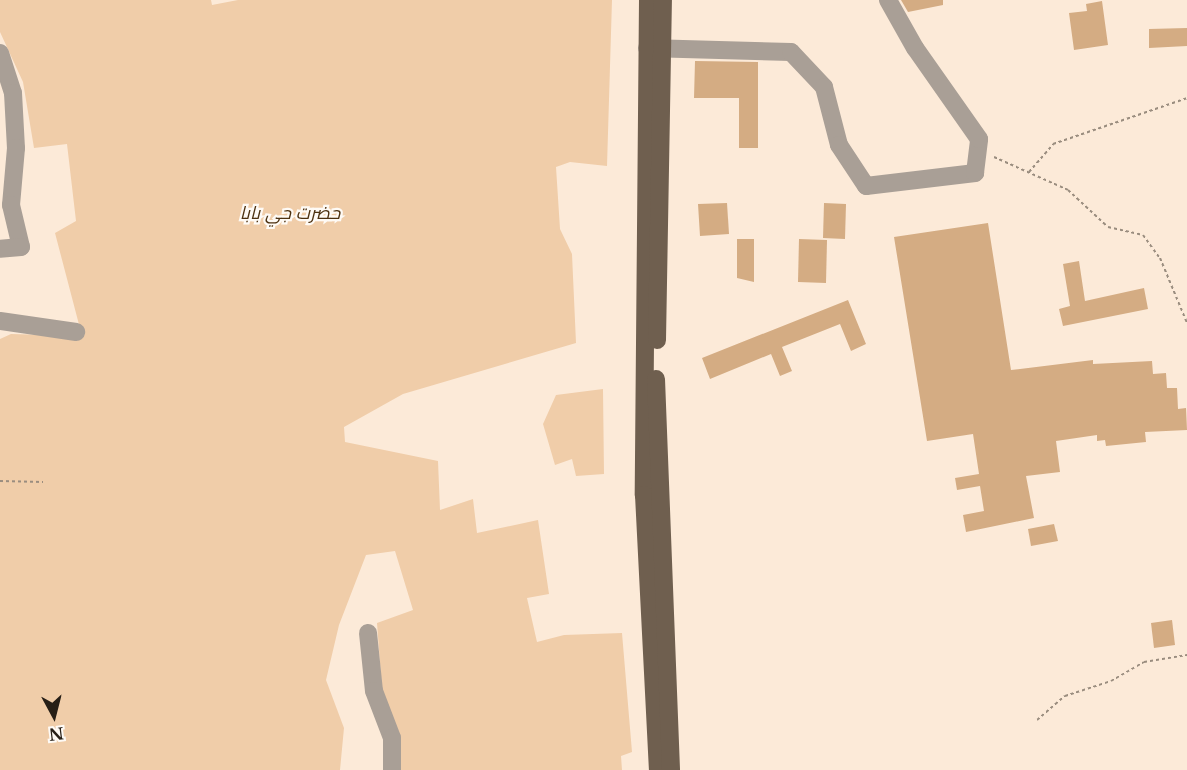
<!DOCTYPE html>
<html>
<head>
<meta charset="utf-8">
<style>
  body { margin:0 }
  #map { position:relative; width:1187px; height:770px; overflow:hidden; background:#fcead8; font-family:"Libre Baskerville",Cairo,serif }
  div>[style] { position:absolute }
  .green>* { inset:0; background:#f0cda9 }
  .building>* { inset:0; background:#d4ac83 }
  .path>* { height:2px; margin-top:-1px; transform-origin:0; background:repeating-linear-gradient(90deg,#9a8d7f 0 3px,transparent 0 6px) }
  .minor>* { height:18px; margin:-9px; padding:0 9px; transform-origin:9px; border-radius:9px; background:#a99f96 }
  .major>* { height:18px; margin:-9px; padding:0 9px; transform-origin:9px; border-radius:9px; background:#6f5f4f }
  span { translate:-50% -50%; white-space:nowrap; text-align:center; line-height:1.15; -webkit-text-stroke:4.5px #fefaf5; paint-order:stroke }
  .park-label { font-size:18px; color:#4d3110; font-style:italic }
  .north { position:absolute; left:24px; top:686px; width:60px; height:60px; -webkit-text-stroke:4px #fefaf5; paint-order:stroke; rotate:173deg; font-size:16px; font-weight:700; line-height:24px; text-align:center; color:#271f17 }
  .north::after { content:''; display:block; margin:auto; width:21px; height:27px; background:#271f17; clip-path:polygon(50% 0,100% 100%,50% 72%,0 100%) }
</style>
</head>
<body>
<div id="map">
  <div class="green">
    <i style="clip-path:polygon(0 0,211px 0,212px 5px,238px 0,612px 0,607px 166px,570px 162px,556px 167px,560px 229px,572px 254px,576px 343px,403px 394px,344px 427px,345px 442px,438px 461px,440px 510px,473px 499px,477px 533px,538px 520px,549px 594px,527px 598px,537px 642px,564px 635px,622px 633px,632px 752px,621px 756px,622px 770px,398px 770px,399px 739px,382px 690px,377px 623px,413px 610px,395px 551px,366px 555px,339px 625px,326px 680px,344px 728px,340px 770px,0 770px,0 339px,11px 334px,82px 336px,55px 233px,76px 221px,67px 144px,34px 148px,23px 82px,0 32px)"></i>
    <i style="clip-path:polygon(603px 389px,604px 474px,576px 476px,572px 459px,555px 465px,543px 424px,556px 395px)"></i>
  </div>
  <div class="building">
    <i style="clip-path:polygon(901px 0,943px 0,943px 5px,908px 12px)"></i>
    <i style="clip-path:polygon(1102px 1px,1108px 45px,1074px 50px,1069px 13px,1087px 11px,1086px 4px)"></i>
    <i style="clip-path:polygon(1187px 28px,1187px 46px,1149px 48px,1149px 29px)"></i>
    <i style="clip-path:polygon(695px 61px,758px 62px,758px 148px,739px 148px,739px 98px,694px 98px)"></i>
    <i style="clip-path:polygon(727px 203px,729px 234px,700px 236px,698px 204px)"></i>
    <i style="clip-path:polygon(824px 203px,846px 204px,845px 239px,823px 238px)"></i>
    <i style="clip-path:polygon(988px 223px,1011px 370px,1093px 360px,1093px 364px,1152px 361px,1153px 374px,1166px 373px,1167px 388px,1177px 388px,1178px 409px,1186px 408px,1187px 430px,1145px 432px,1146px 442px,1106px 446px,1105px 440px,1097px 441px,1097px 435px,1056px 441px,1060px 472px,1026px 476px,1034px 518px,966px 532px,963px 515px,984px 511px,980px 486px,957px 490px,955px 478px,979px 474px,973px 434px,927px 441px,894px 237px)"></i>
    <i style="clip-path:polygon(737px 239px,754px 239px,754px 282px,737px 278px)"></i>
    <i style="clip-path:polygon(799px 239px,827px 240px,826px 283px,798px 282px)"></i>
    <i style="clip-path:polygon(1079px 261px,1085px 301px,1144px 288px,1148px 309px,1063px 326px,1059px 309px,1070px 306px,1063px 264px)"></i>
    <i style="clip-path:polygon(848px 300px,866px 344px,851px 351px,840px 324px,782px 347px,792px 371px,780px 376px,771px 354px,710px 379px,702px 358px)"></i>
    <i style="clip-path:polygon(1054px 524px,1058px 541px,1031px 546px,1028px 529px)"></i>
    <i style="clip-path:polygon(1172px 620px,1175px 645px,1154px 648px,1151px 623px)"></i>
  </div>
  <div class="path">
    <i style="left:994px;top:157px;width:81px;rotate:24deg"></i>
    <i style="left:1068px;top:190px;width:54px;rotate:42.8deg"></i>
    <i style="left:1108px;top:227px;width:36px;rotate:13deg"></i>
    <i style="left:1143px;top:235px;width:29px;rotate:54deg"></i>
    <i style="left:1160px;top:258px;width:70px;rotate:67.4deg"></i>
    <i style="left:1029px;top:172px;width:37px;rotate:-49deg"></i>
    <i style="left:1053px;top:144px;width:142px;rotate:-18.9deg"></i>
    <i style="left:0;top:481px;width:43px;rotate:1.3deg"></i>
    <i style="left:1037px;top:720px;width:37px;rotate:-41deg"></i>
    <i style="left:1065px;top:696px;width:48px;rotate:-18.1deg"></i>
    <i style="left:1111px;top:681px;width:38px;rotate:-30deg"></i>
    <i style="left:1144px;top:662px;width:44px;rotate:-9.2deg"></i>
  </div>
  <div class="minor">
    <i style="left:647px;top:48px;width:144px;rotate:1.6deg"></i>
    <i style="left:791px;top:52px;width:48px;rotate:46.7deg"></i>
    <i style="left:824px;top:87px;width:60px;rotate:75.5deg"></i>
    <i style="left:839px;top:145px;width:49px;rotate:56.6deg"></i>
    <i style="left:866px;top:186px;width:110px;rotate:-6.8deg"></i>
    <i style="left:975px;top:173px;width:34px;rotate:-83deg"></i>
    <i style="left:979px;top:139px;width:111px;rotate:-125.1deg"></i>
    <i style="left:915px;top:48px;width:55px;rotate:-119.4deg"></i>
    <i style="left:0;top:53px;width:42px;rotate:72deg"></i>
    <i style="left:13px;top:93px;width:55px;rotate:86.9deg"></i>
    <i style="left:16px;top:148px;width:57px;rotate:95deg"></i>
    <i style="left:11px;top:205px;width:43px;rotate:76.6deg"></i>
    <i style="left:21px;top:247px;width:21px;rotate:175deg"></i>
    <i style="left:0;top:321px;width:77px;rotate:8.2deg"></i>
    <i style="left:368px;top:633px;width:58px;rotate:84.1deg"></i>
    <i style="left:374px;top:691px;width:50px;rotate:69deg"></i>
    <i style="left:392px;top:738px;width:32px;rotate:90deg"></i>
  </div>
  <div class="major">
    <i style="left:648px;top:0;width:495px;rotate:90.5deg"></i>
    <i style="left:644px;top:495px;width:275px;rotate:87.1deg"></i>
    <i style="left:657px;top:340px;width:340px;rotate:-89deg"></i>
    <i style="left:656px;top:379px;width:391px;rotate:87.8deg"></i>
  </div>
  <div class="park-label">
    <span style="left:290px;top:213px">حضرت جي بابا</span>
  </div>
  <div class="north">N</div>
</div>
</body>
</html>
